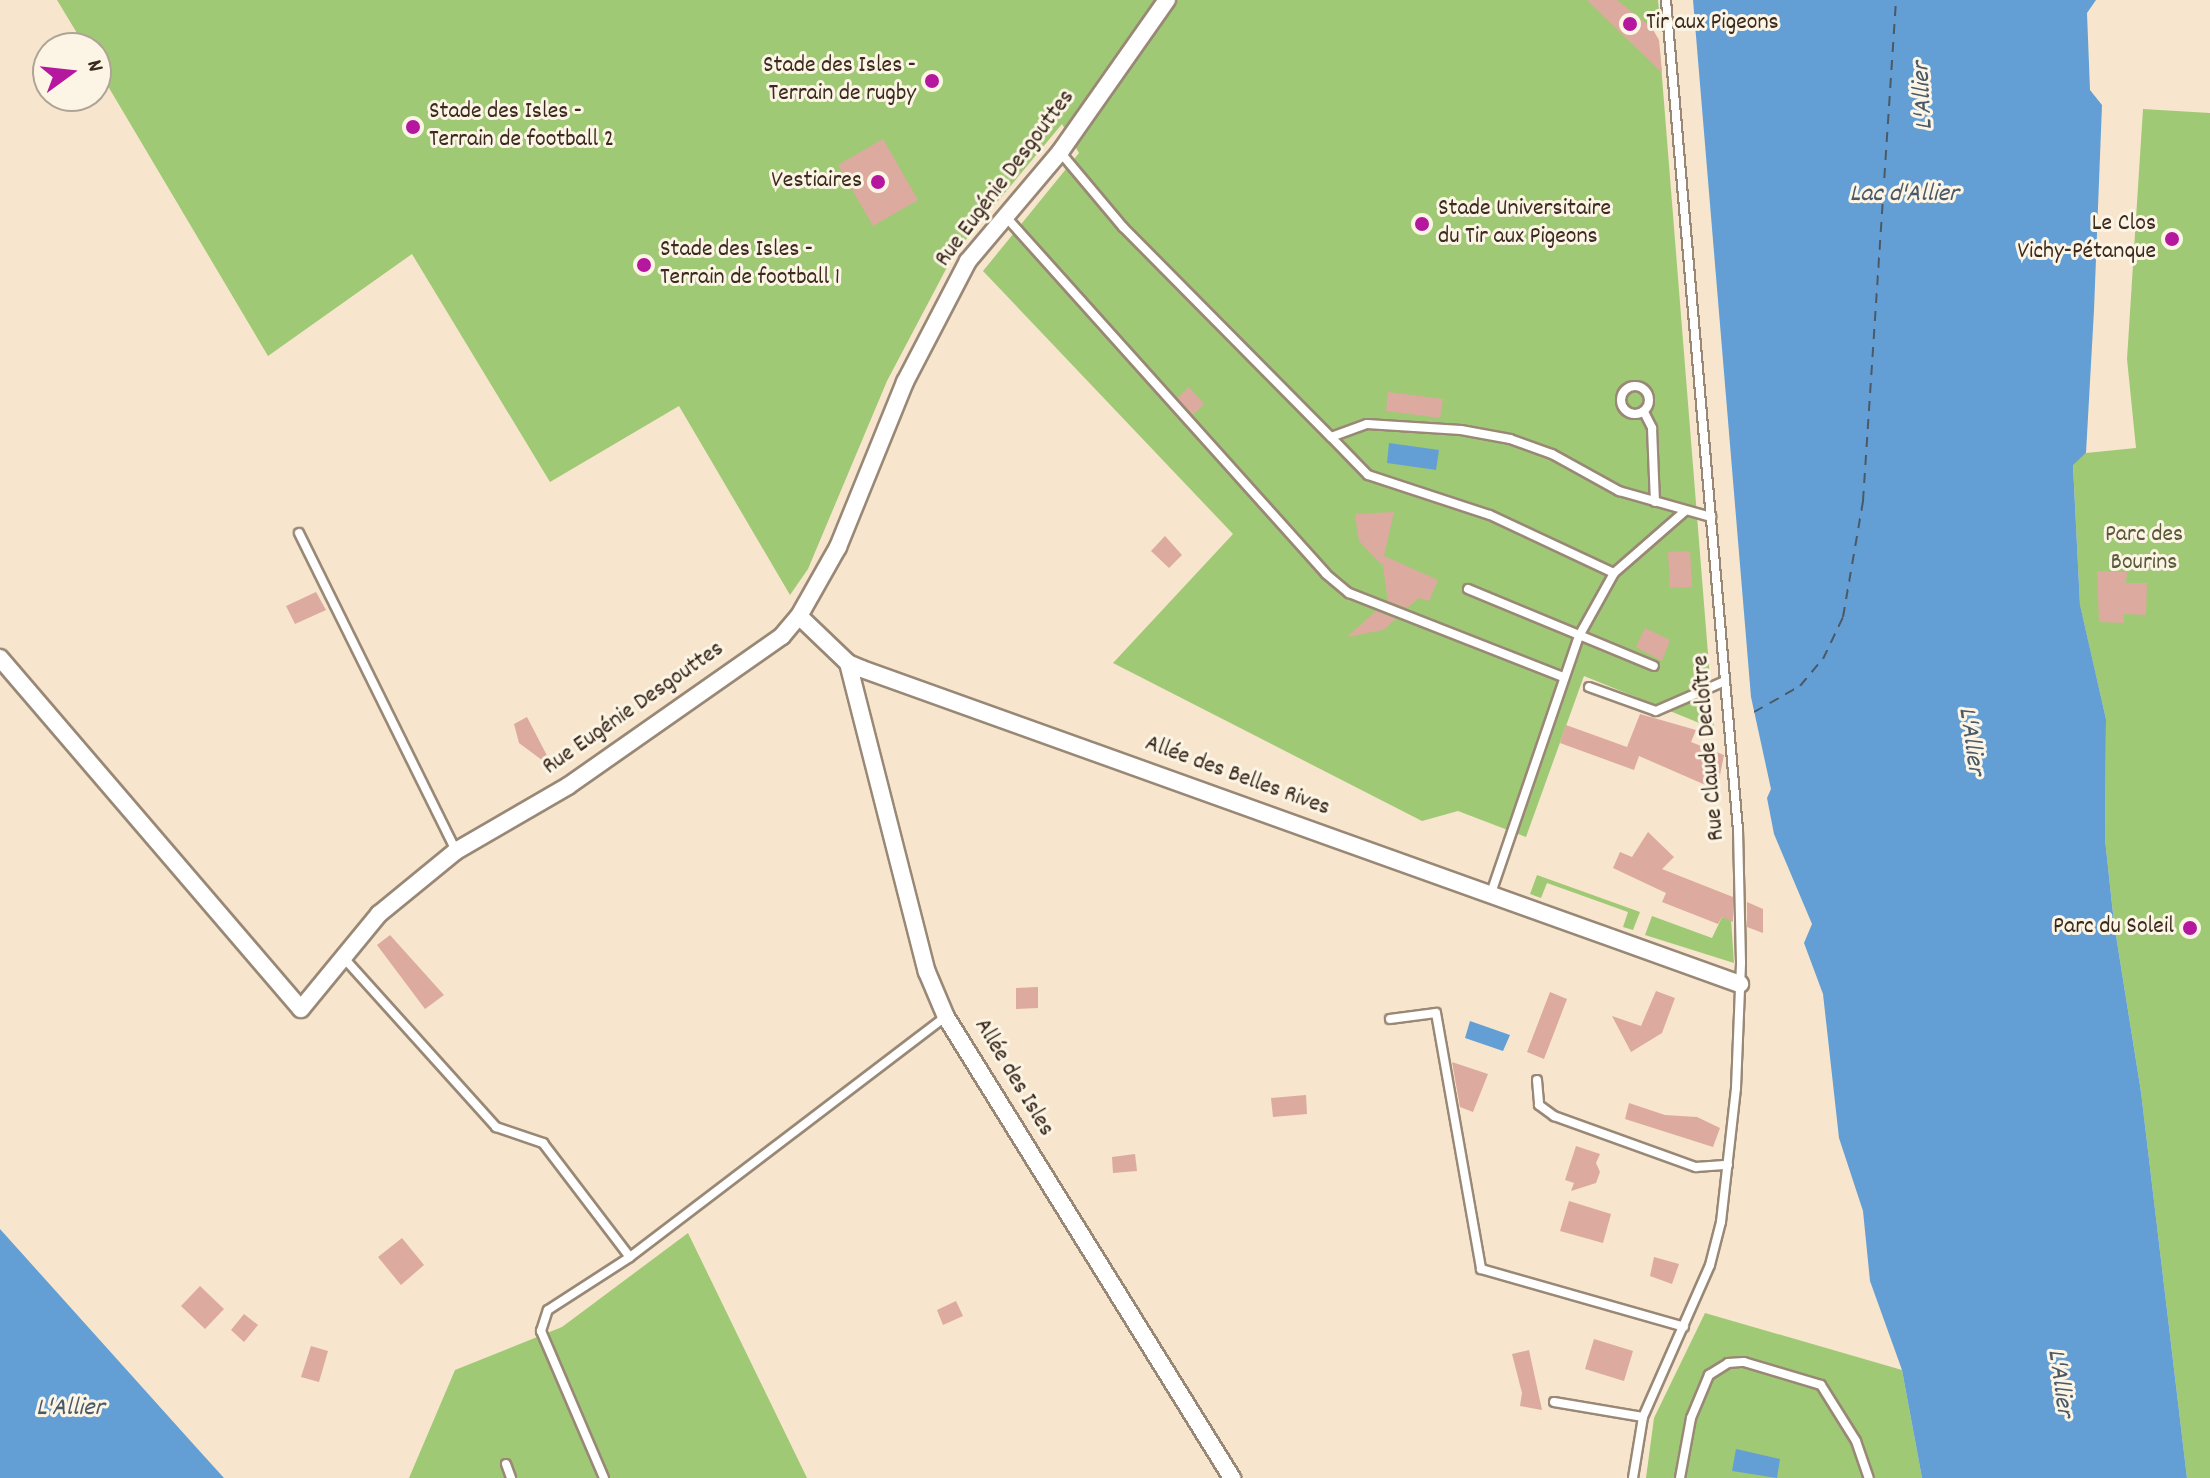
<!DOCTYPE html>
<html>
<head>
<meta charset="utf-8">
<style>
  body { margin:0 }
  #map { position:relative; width:2210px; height:1478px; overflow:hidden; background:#f7e6cd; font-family:Dekko,sans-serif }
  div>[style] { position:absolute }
  .green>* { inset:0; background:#a0c975 }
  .water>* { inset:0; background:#639fd4 }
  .ferry>* { height:2px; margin-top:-1px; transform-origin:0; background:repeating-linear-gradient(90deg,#4b5967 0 10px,transparent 0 18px) }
  .building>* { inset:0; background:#dcaa9f }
  .roads { filter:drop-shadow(2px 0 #998876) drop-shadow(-2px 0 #998876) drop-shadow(0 2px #998876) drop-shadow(0 -2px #998876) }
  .service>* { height:8px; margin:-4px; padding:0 4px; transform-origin:4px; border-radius:4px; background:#fff }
  .service>.ring { margin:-4px; padding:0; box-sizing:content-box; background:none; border:8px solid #fff; border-radius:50% }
  .minor>* { height:16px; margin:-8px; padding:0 8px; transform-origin:8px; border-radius:8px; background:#fff }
  .dots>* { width:22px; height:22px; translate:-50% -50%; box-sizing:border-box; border:4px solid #fcf5e5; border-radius:50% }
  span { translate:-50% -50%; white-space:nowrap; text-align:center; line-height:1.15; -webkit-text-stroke:6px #fcf5e5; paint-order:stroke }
  .poi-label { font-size:24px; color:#3b2a1e }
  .left { translate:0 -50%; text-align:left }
  .right { translate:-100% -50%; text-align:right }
  .street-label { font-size:24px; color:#3b2a1e }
  .park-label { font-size:24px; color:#595a38 }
  .water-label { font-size:26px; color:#4b5967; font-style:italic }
  .north { position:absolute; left:32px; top:32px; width:80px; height:80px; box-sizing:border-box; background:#fcf5e5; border:2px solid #afa495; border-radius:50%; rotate:75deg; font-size:22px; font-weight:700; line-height:32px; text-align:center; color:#3b2a1e }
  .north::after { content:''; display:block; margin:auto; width:28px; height:36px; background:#b5179e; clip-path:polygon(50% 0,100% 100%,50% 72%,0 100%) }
</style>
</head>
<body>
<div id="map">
  <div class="green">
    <i style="clip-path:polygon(57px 0,1658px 0,1660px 21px,1650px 31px,1660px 52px,1714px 729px,1584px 676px,1526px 837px,1458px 811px,1422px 821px,1113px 663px,1233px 534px,983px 271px,1079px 153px,1062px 124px,954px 254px,887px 381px,808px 569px,790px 595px,679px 406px,550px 482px,412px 254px,268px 356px,96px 66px,96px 48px,86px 48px)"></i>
    <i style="clip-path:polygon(2143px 109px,2210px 113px,2210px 1478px,2187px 1478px,2141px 1092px,2114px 923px,2105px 839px,2106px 719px,2080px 606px,2073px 464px,2086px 453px,2136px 448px,2127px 359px)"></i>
    <i style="clip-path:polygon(1537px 875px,1640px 912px,1633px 930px,1623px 927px,1628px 912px,1547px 883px,1541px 898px,1530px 894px)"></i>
    <i style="clip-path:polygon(1652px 916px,1712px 938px,1722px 917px,1731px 919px,1734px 963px,1645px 935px)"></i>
    <i style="clip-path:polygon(688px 1233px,807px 1478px,409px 1478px,455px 1370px,562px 1327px)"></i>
    <i style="clip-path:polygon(1705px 1313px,1902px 1370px,1922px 1478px,1646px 1478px,1654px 1418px)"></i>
  </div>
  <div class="water">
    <i style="clip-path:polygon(1693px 0,2096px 0,2087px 13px,2090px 90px,2102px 105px,2094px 310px,2086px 453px,2073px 465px,2080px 605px,2106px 719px,2105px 839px,2114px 923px,2141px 1092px,2187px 1478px,1922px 1478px,1902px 1370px,1870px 1281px,1863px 1211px,1839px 1138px,1823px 994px,1804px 943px,1812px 924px,1774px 834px,1767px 798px,1771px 789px,1751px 697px)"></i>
    <i style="clip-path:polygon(1389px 443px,1439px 450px,1436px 470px,1387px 463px)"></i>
    <i style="clip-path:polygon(1470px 1021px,1510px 1035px,1503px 1051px,1465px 1038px)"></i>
    <i style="clip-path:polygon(0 1229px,195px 1446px,224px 1478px,0 1478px)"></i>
    <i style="clip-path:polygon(1736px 1449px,1780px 1459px,1777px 1478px,1732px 1471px)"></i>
  </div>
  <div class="ferry">
    <i style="left:1754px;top:712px;width:53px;rotate:-29.5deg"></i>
    <i style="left:1800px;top:686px;width:35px;rotate:-50deg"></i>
    <i style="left:1823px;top:659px;width:47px;rotate:-64.5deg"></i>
    <i style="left:1843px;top:617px;width:118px;rotate:-80.2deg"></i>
    <i style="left:1863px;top:501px;width:502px;rotate:-86.23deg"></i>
  </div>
  <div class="building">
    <i style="clip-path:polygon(1587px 0,1617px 0,1652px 28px,1659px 40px,1662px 73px)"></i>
    <i style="clip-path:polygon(883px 139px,918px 200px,873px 226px,838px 165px)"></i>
    <i style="clip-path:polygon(1189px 387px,1204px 404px,1193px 415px,1177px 398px)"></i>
    <i style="clip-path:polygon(1388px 392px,1443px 399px,1440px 418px,1386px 411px)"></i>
    <i style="clip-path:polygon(1394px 512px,1384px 556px,1438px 580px,1429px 601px,1419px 598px,1407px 608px,1388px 601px,1382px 561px,1382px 565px,1359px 541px,1355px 514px)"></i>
    <i style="clip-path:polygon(1165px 536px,1182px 555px,1169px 568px,1151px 551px)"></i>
    <i style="clip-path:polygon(1690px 551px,1692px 587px,1670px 588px,1668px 552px)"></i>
    <i style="clip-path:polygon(2097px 571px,2127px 572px,2126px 583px,2147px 583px,2146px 615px,2124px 614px,2124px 623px,2099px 622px)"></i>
    <i style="clip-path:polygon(316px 592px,326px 610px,295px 624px,286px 606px)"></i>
    <i style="clip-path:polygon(1376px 611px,1396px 619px,1383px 630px,1347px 637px)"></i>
    <i style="clip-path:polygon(1645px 628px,1670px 640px,1662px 661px,1636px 647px)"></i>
    <i style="clip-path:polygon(1640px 714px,1696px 730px,1691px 742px,1724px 755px,1717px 790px,1639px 756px,1634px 770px,1560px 743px,1566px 725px,1627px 747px)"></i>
    <i style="clip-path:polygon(527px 717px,554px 769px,519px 743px,514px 724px)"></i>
    <i style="clip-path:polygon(1648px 832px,1674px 857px,1662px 869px,1733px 897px,1733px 922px,1722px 917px,1718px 924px,1662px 902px,1666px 893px,1613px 868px,1620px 852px,1632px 857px)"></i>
    <i style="clip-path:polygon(1747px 902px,1763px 909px,1763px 933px,1747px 927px)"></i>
    <i style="clip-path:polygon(390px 935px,444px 995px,425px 1009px,377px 945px)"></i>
    <i style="clip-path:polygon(1038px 987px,1038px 1008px,1016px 1009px,1016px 988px)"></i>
    <i style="clip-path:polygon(1656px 991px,1675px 998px,1662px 1033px,1631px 1052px,1612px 1016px,1641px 1026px)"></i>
    <i style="clip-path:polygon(1550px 992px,1567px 999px,1544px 1059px,1527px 1052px)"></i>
    <i style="clip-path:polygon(1452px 1062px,1488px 1074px,1473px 1112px,1460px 1107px)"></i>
    <i style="clip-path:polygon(1306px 1095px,1307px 1114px,1273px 1117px,1271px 1098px)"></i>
    <i style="clip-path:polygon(1629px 1103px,1665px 1115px,1697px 1117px,1720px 1128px,1713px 1147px,1625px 1119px)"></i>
    <i style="clip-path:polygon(1576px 1146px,1600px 1154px,1596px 1163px,1600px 1172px,1596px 1183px,1571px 1191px,1574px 1183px,1565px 1180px)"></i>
    <i style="clip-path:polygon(1135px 1154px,1137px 1171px,1113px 1173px,1112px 1157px)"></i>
    <i style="clip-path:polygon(1569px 1201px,1611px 1214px,1603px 1243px,1560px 1231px)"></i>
    <i style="clip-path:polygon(402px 1238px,424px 1265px,401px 1285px,378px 1257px)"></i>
    <i style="clip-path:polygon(1654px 1257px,1679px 1264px,1672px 1284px,1650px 1276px)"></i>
    <i style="clip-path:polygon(200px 1286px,224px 1309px,205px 1329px,181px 1306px)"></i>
    <i style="clip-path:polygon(956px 1301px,963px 1316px,943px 1325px,937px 1310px)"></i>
    <i style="clip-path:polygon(244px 1314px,258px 1325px,244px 1342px,231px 1330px)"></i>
    <i style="clip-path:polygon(1594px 1339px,1633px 1351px,1624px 1381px,1585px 1369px)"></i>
    <i style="clip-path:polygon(311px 1346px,328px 1351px,319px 1382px,301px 1377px)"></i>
    <i style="clip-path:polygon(1529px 1350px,1542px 1410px,1520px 1406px,1522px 1393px,1512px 1354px)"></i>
  </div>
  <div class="roads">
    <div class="service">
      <i style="left:1060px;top:152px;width:98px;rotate:50deg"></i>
      <i style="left:1123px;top:227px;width:296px;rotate:45.3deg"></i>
      <i style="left:1331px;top:437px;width:38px;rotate:-20deg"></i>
      <i style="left:1367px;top:424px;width:94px;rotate:3.7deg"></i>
      <i style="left:1461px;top:430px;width:50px;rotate:10.4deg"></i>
      <i style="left:1510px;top:439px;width:45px;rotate:19.7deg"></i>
      <i style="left:1552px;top:454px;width:77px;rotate:28.9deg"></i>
      <i style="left:1619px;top:491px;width:96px;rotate:15.8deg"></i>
      <i style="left:1006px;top:217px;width:479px;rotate:48.1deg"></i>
      <i style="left:1326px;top:574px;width:30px;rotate:40deg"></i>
      <i style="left:1349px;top:593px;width:228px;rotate:21.4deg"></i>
      <i class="ring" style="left:1621px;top:386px;width:20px;height:20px"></i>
      <i style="left:1644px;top:412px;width:18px;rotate:63deg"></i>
      <i style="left:1652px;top:428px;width:74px;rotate:87.7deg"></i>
      <i style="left:1331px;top:437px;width:53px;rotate:45.8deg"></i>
      <i style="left:1368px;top:475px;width:128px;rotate:18.2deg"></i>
      <i style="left:1490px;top:515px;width:137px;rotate:25.1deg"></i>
      <i style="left:299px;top:533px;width:354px;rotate:63.7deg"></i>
      <i style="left:1468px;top:589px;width:201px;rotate:22.5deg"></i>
      <i style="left:1589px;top:687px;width:71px;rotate:19.7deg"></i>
      <i style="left:1656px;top:711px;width:75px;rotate:-23.5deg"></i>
      <i style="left:1491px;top:893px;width:272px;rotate:-71.1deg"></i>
      <i style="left:1579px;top:636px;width:72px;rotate:-60.9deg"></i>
      <i style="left:1614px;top:573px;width:94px;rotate:-41.1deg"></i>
      <i style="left:343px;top:957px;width:229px;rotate:48deg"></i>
      <i style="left:496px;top:1127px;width:50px;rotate:18.8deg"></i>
      <i style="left:543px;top:1143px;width:143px;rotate:52.7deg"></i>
      <i style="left:1390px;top:1019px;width:46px;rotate:-7.4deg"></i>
      <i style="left:1436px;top:1013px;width:260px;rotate:80deg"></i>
      <i style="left:1481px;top:1269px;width:211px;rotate:15.9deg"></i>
      <i style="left:1537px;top:1080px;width:25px;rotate:85deg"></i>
      <i style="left:1539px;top:1105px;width:19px;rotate:36deg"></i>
      <i style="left:1554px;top:1116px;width:151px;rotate:19.8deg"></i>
      <i style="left:1696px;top:1167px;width:32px;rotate:-4deg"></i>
      <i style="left:1554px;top:1402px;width:90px;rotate:9.6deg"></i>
      <i style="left:506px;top:1464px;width:15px;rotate:70deg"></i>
      <i style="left:604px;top:1478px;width:160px;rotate:-113.2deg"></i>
      <i style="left:541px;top:1331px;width:22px;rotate:-72deg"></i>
      <i style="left:548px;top:1310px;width:98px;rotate:-32.9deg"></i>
      <i style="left:630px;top:1257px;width:396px;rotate:-37.3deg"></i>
      <i style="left:1633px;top:1478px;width:62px;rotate:-80.7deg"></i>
      <i style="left:1643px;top:1417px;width:166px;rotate:-66.2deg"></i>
      <i style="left:1710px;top:1265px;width:44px;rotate:-75.7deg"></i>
      <i style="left:1721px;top:1222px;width:135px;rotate:-83.6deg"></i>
      <i style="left:1736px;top:1088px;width:126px;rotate:-87.7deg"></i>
      <i style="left:1741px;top:962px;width:132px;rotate:-91.3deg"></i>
      <i style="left:1738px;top:830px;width:833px;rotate:-94.96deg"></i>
      <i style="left:1680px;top:1478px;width:61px;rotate:-79.6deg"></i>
      <i style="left:1691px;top:1418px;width:47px;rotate:-67.3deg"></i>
      <i style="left:1709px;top:1375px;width:22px;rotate:-32deg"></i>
      <i style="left:1728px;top:1363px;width:16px;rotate:-4deg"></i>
      <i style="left:1744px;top:1362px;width:80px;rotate:16.6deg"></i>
      <i style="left:1821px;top:1385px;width:66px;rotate:58deg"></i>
      <i style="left:1856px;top:1441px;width:39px;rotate:71deg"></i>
    </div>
    <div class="minor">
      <i style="left:799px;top:616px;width:68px;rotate:43.8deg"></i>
      <i style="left:848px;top:663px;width:15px;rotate:23deg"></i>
      <i style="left:862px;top:669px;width:933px;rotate:19.74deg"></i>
      <i style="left:0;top:658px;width:462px;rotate:49.4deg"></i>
      <i style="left:301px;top:1009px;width:123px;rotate:-50.6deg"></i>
      <i style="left:379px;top:914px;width:99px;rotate:-39.3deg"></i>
      <i style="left:456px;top:851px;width:129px;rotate:-30.1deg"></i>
      <i style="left:568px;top:786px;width:261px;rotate:-35deg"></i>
      <i style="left:782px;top:636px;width:26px;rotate:-50deg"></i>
      <i style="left:799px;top:616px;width:79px;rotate:-60.5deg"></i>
      <i style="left:838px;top:547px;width:178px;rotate:-67.9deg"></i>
      <i style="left:905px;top:382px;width:136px;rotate:-62.5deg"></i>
      <i style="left:968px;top:261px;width:143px;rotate:-49.8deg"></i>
      <i style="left:1060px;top:152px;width:186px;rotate:-54.9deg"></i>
      <i style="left:848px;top:663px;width:319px;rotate:75.7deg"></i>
      <i style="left:927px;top:972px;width:49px;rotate:67.1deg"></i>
      <i style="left:946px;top:1017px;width:543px;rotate:58.18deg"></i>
    </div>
  </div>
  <div class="dots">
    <i style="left:1630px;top:24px;background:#b5179e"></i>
    <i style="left:932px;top:81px;background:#b5179e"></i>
    <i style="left:413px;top:127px;background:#b5179e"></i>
    <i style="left:878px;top:182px;background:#b5179e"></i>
    <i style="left:1422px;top:224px;background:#b5179e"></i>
    <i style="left:2172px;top:239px;background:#b5179e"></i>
    <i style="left:644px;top:265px;background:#b5179e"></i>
    <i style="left:2190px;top:928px;background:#b5179e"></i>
  </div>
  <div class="poi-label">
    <span class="left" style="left:1646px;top:24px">Tir aux Pigeons</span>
    <span class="right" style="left:916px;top:81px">Stade des Isles -<br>Terrain de rugby</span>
    <span class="left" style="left:429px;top:127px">Stade des Isles -<br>Terrain de football 2</span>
    <span class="right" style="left:862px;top:182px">Vestiaires</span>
    <span class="left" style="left:1438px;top:224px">Stade Universitaire<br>du Tir aux Pigeons</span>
    <span class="right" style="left:2156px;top:239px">Le Clos<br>Vichy-Pétanque</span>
    <span class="left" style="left:660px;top:265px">Stade des Isles -<br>Terrain de football 1</span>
    <span class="right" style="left:2174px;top:928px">Parc du Soleil</span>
  </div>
  <div class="street-label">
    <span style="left:1006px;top:179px;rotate:-53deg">Rue Eugénie Desgouttes</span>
    <span style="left:634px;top:709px;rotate:-35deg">Rue Eugénie Desgouttes</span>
    <span style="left:1710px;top:748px;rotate:-95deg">Rue Claude Decloître</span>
    <span style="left:1237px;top:777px;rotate:20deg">Allée des Belles Rives</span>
    <span style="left:1013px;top:1078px;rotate:59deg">Allée des Isles</span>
  </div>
  <div class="park-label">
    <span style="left:2144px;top:550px">Parc des<br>Bourins</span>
  </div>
  <div class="water-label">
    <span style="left:1924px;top:96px;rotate:-93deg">L'Allier</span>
    <span style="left:1904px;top:195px">Lac d'Allier</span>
    <span style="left:1970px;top:741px;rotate:82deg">L'Allier</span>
    <span style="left:2059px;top:1383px;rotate:82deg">L'Allier</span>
    <span style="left:70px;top:1409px">L'Allier</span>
  </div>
  <div class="north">N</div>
</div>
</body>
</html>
